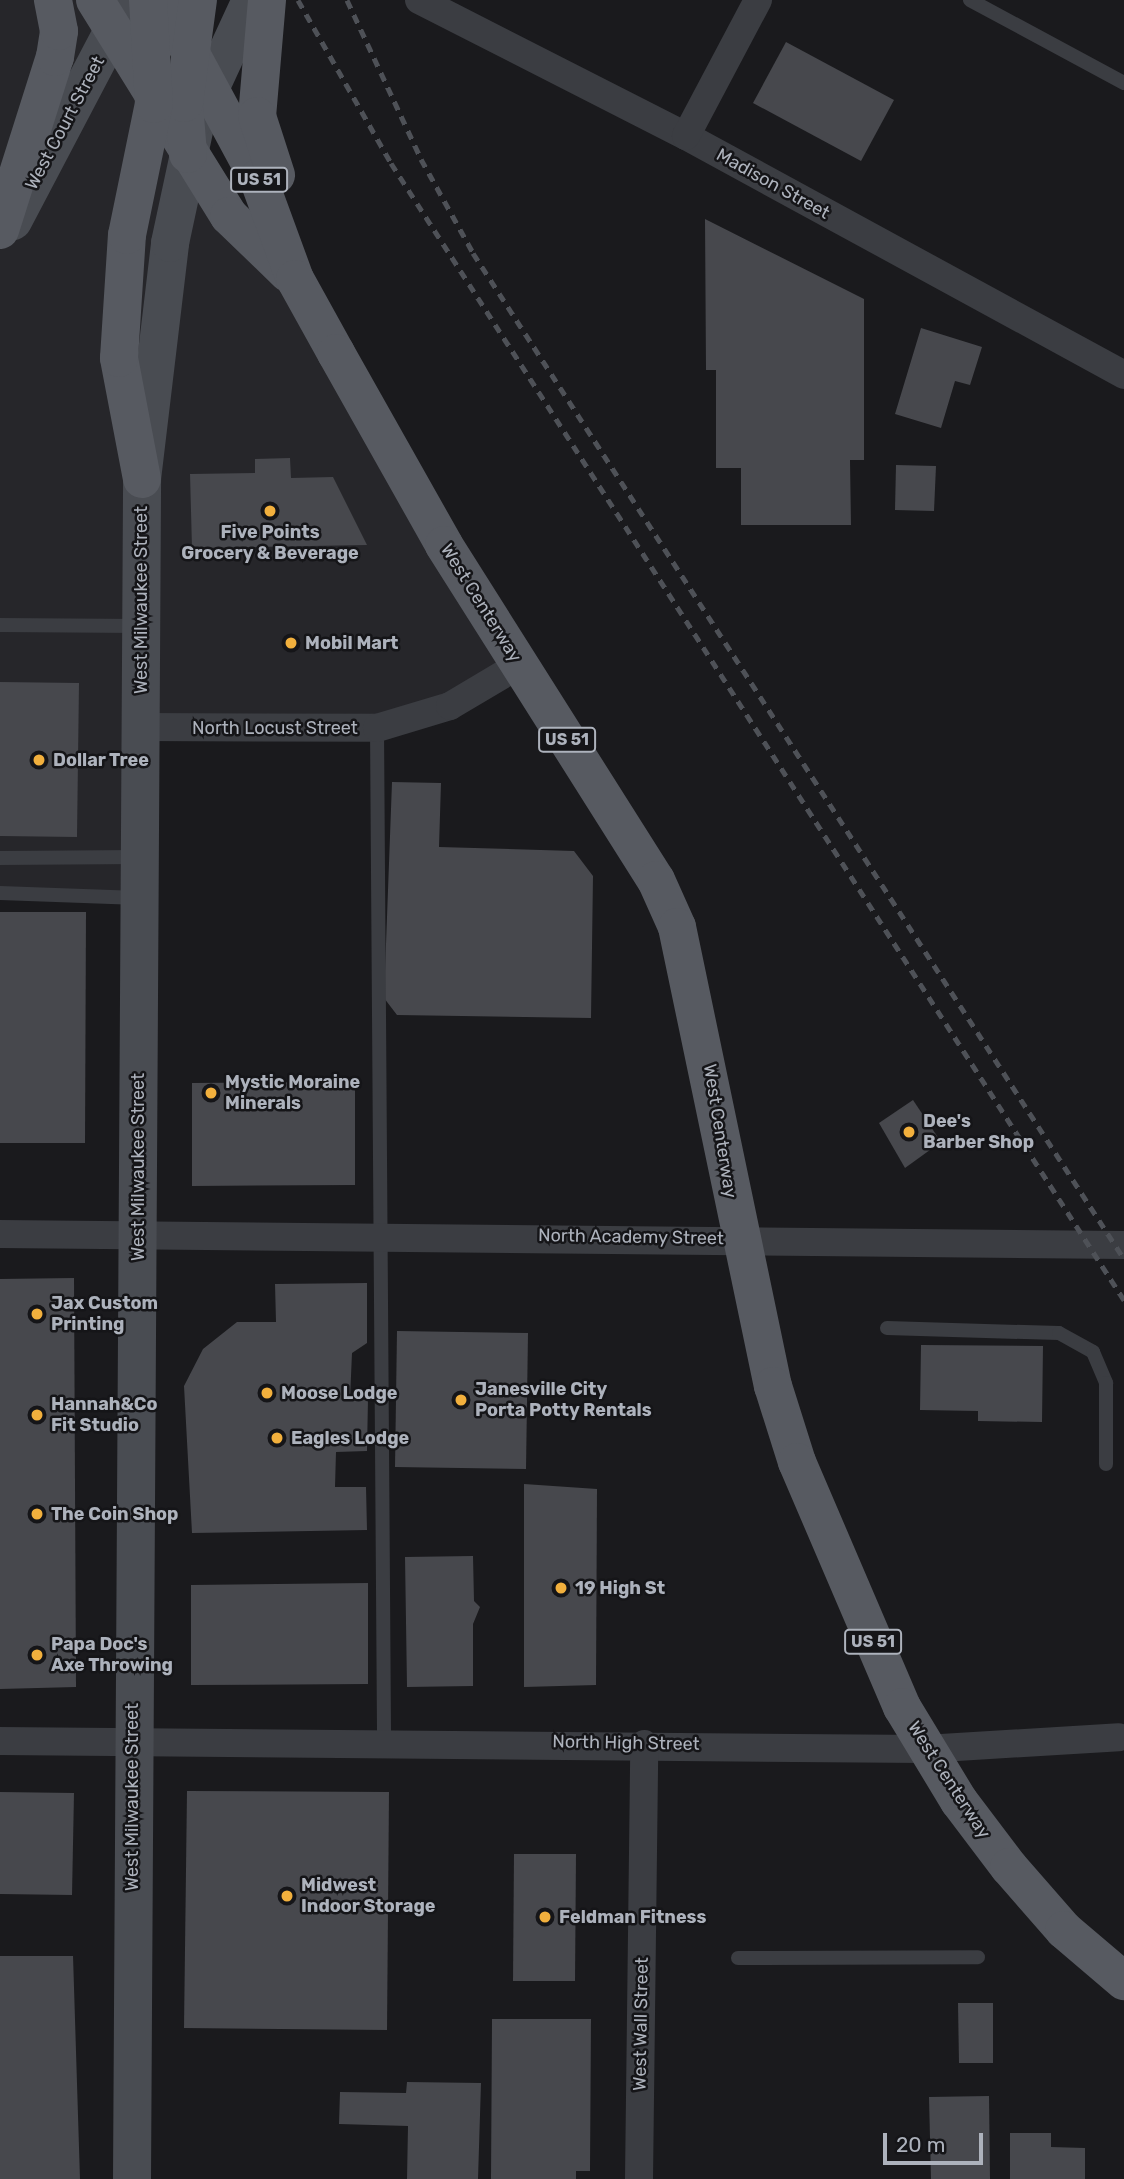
<!DOCTYPE html>
<html>
<head>
<meta charset="utf-8">
<style>
  body { margin:0 }
  #map { position:relative; width:1124px; height:2179px; overflow:hidden; background:#1a1a1d; font-family:Rubik,sans-serif }
  div>[style] { position:absolute }
  .built>* { inset:0; background:#26262a }
  .building>* { inset:0; background:#47484d }
  .lane>* { height:14px; margin:-7px; padding:0 7px; transform-origin:7px; border-radius:7px; background:#3b3d42 }
  .street>* { height:28px; margin:-14px; padding:0 14px; transform-origin:14px; border-radius:14px; background:#3b3d42 }
  .secondary>* { height:38px; margin:-19px; padding:0 19px; transform-origin:19px; border-radius:19px; background:#494c52 }
  .primary>* { height:38px; margin:-19px; padding:0 19px; transform-origin:19px; border-radius:19px; background:#575a61 }
  .rail>* { height:5px; margin-top:-2.5px; transform-origin:0; background:repeating-linear-gradient(90deg,#4e5157 0 9px,transparent 0 16px) }
  .dots>* { width:19px; height:19px; translate:-50% -50%; box-sizing:border-box; border:4px solid #151518; border-radius:50% }
  span { translate:-50% -50%; white-space:nowrap; text-align:center; line-height:1.15; -webkit-text-stroke:5px #151518; paint-order:stroke }
  .shield-label span { padding:2px 5px; background:#151518; border:2px solid; border-radius:5px; -webkit-text-stroke-width:0 }
  .shield-label { font-size:16px; color:#adb2bc; font-weight:700 }
  .street-label { font-size:18px; color:#adb2bc }
  .poi-label { font-size:18px; color:#adb2bc; font-weight:700 }
  .left { translate:0 -50%; text-align:left }
  .scale { position:absolute; left:883px; top:2133px; width:100px; height:32px; box-sizing:border-box; border:4px solid #adb2bc; border-top:0; padding-left:9px; font-size:21px; line-height:24px; white-space:nowrap; color:#adb2bc; -webkit-text-stroke:5px #151518; paint-order:stroke }
</style>
</head>
<body>
<div id="map">
  <div class="built">
    <i style="clip-path:polygon(0 0,95px 0,295px 279px,519px 665px,416px 720px,142px 727px,139px 898px,0 893px)"></i>
  </div>
  <div class="building">
    <i style="clip-path:polygon(786px 42px,894px 100px,861px 161px,753px 103px)"></i>
    <i style="clip-path:polygon(705px 219px,864px 299px,864px 460px,850px 460px,851px 525px,741px 525px,741px 468px,716px 468px,716px 370px,706px 370px)"></i>
    <i style="clip-path:polygon(921px 328px,982px 347px,970px 385px,955px 381px,941px 428px,895px 414px)"></i>
    <i style="clip-path:polygon(290px 458px,291px 478px,333px 477px,367px 545px,192px 548px,190px 474px,255px 473px,255px 459px)"></i>
    <i style="clip-path:polygon(896px 465px,936px 466px,934px 511px,895px 510px)"></i>
    <i style="clip-path:polygon(0 682px,79px 683px,77px 837px,0 836px)"></i>
    <i style="clip-path:polygon(392px 782px,441px 783px,439px 847px,574px 851px,593px 876px,591px 1018px,397px 1015px,384px 998px)"></i>
    <i style="clip-path:polygon(0 912px,86px 912px,85px 1143px,0 1143px)"></i>
    <i style="clip-path:polygon(355px 1082px,355px 1185px,192px 1186px,192px 1083px)"></i>
    <i style="clip-path:polygon(913px 1100px,941px 1142px,905px 1168px,879px 1123px)"></i>
    <i style="clip-path:polygon(74px 1278px,76px 1687px,0 1689px,0 1279px)"></i>
    <i style="clip-path:polygon(367px 1283px,367px 1343px,352px 1353px,350px 1399px,368px 1399px,367px 1451px,336px 1452px,335px 1487px,366px 1487px,367px 1530px,192px 1533px,184px 1386px,203px 1349px,237px 1322px,276px 1322px,275px 1284px)"></i>
    <i style="clip-path:polygon(397px 1331px,528px 1333px,526px 1469px,395px 1467px)"></i>
    <i style="clip-path:polygon(921px 1345px,1043px 1346px,1042px 1422px,978px 1421px,978px 1411px,920px 1410px)"></i>
    <i style="clip-path:polygon(524px 1484px,597px 1489px,596px 1685px,524px 1687px)"></i>
    <i style="clip-path:polygon(473px 1556px,474px 1601px,480px 1607px,473px 1624px,473px 1686px,407px 1687px,405px 1557px)"></i>
    <i style="clip-path:polygon(368px 1583px,368px 1684px,191px 1685px,191px 1585px)"></i>
    <i style="clip-path:polygon(187px 1791px,389px 1792px,387px 2030px,184px 2028px)"></i>
    <i style="clip-path:polygon(0 1792px,74px 1793px,72px 1895px,0 1894px)"></i>
    <i style="clip-path:polygon(514px 1854px,576px 1854px,575px 1981px,513px 1981px)"></i>
    <i style="clip-path:polygon(0 1956px,73px 1956px,80px 2179px,0 2179px)"></i>
    <i style="clip-path:polygon(958px 2003px,993px 2003px,993px 2063px,959px 2063px)"></i>
    <i style="clip-path:polygon(492px 2019px,591px 2019px,590px 2171px,576px 2171px,576px 2179px,491px 2179px)"></i>
    <i style="clip-path:polygon(407px 2082px,481px 2083px,478px 2179px,407px 2179px,408px 2126px,339px 2124px,340px 2092px,406px 2093px)"></i>
    <i style="clip-path:polygon(989px 2096px,990px 2179px,931px 2179px,929px 2097px)"></i>
    <i style="clip-path:polygon(1010px 2133px,1051px 2133px,1051px 2147px,1085px 2148px,1085px 2179px,1010px 2179px)"></i>
  </div>
  <div class="lane">
    <i style="left:970px;top:0;width:175px;rotate:28.3deg"></i>
    <i style="left:0;top:625px;width:139px;rotate:0.4deg"></i>
    <i style="left:377px;top:728px;width:1012px;rotate:89.6deg"></i>
    <i style="left:0;top:858px;width:139px;rotate:-0.4deg"></i>
    <i style="left:0;top:893px;width:139px;rotate:2.1deg"></i>
    <i style="left:887px;top:1328px;width:172px;rotate:1.7deg"></i>
    <i style="left:1059px;top:1333px;width:39px;rotate:29deg"></i>
    <i style="left:1093px;top:1352px;width:34px;rotate:67deg"></i>
    <i style="left:1106px;top:1383px;width:81px;rotate:90deg"></i>
    <i style="left:738px;top:1958px;width:240px;rotate:-0.2deg"></i>
  </div>
  <div class="street">
    <i style="left:419px;top:0;width:300px;rotate:27deg"></i>
    <i style="left:686px;top:136px;width:499px;rotate:28.6deg"></i>
    <i style="left:686px;top:136px;width:154px;rotate:-62.1deg"></i>
    <i style="left:141px;top:727px;width:236px;rotate:0.2deg"></i>
    <i style="left:377px;top:728px;width:76px;rotate:-16.8deg"></i>
    <i style="left:450px;top:706px;width:80px;rotate:-30.7deg"></i>
    <i style="left:0;top:1234px;width:1124px;rotate:0.56deg"></i>
    <i style="left:0;top:1741px;width:925px;rotate:0.5deg"></i>
    <i style="left:925px;top:1749px;width:194px;rotate:-3.5deg"></i>
    <i style="left:639px;top:2179px;width:435px;rotate:-89.3deg"></i>
  </div>
  <div class="secondary">
    <i style="left:13px;top:221px;width:250px;rotate:-62.3deg"></i>
    <i style="left:132px;top:2179px;width:1700px;rotate:-89.66deg"></i>
    <i style="left:142px;top:479px;width:238px;rotate:-83.2deg"></i>
    <i style="left:170px;top:243px;width:129px;rotate:-77.9deg"></i>
    <i style="left:197px;top:117px;width:129px;rotate:-65.2deg"></i>
  </div>
  <div class="primary">
    <i style="left:95px;top:0;width:254px;rotate:58.2deg"></i>
    <i style="left:229px;top:216px;width:82px;rotate:44deg"></i>
    <i style="left:162px;top:0;width:202px;rotate:61.7deg"></i>
    <i style="left:258px;top:178px;width:108px;rotate:69.9deg"></i>
    <i style="left:295px;top:279px;width:85px;rotate:61deg"></i>
    <i style="left:336px;top:353px;width:220px;rotate:60.6deg"></i>
    <i style="left:444px;top:545px;width:396px;rotate:57.7deg"></i>
    <i style="left:656px;top:880px;width:51px;rotate:65.9deg"></i>
    <i style="left:677px;top:927px;width:469px;rotate:78.2deg"></i>
    <i style="left:773px;top:1386px;width:80px;rotate:72.5deg"></i>
    <i style="left:797px;top:1462px;width:267px;rotate:66.8deg"></i>
    <i style="left:902px;top:1707px;width:110px;rotate:58.8deg"></i>
    <i style="left:959px;top:1801px;width:83px;rotate:52.9deg"></i>
    <i style="left:1009px;top:1867px;width:84px;rotate:48.9deg"></i>
    <i style="left:1064px;top:1930px;width:79px;rotate:40.4deg"></i>
    <i style="left:267px;top:0;width:116px;rotate:94.9deg"></i>
    <i style="left:257px;top:116px;width:62px;rotate:72.1deg"></i>
    <i style="left:188px;top:154px;width:51px;rotate:-94.5deg"></i>
    <i style="left:184px;top:103px;width:104px;rotate:-82.3deg"></i>
    <i style="left:0;top:230px;width:182px;rotate:-72.4deg"></i>
    <i style="left:55px;top:57px;width:26px;rotate:-81deg"></i>
    <i style="left:59px;top:31px;width:32px;rotate:-101deg"></i>
    <i style="left:142px;top:479px;width:123px;rotate:-100.8deg"></i>
    <i style="left:119px;top:358px;width:123px;rotate:-86.3deg"></i>
    <i style="left:127px;top:235px;width:134px;rotate:-78.4deg"></i>
    <i style="left:154px;top:104px;width:104px;rotate:-93.3deg"></i>
  </div>
  <div class="rail">
    <i style="left:298px;top:0;width:188px;rotate:60.3deg"></i>
    <i style="left:391px;top:163px;width:1353px;rotate:57.19deg"></i>
    <i style="left:347px;top:0;width:175px;rotate:65deg"></i>
    <i style="left:421px;top:159px;width:107px;rotate:61deg"></i>
    <i style="left:473px;top:253px;width:1198px;rotate:57.09deg"></i>
  </div>
  <div class="dots">
    <i style="left:270px;top:511px;background:#f2b03d"></i>
    <i style="left:291px;top:643px;background:#f2b03d"></i>
    <i style="left:39px;top:760px;background:#f2b03d"></i>
    <i style="left:211px;top:1093px;background:#f2b03d"></i>
    <i style="left:909px;top:1132px;background:#f2b03d"></i>
    <i style="left:37px;top:1314px;background:#f2b03d"></i>
    <i style="left:267px;top:1393px;background:#f2b03d"></i>
    <i style="left:461px;top:1400px;background:#f2b03d"></i>
    <i style="left:37px;top:1415px;background:#f2b03d"></i>
    <i style="left:277px;top:1438px;background:#f2b03d"></i>
    <i style="left:37px;top:1514px;background:#f2b03d"></i>
    <i style="left:561px;top:1588px;background:#f2b03d"></i>
    <i style="left:37px;top:1655px;background:#f2b03d"></i>
    <i style="left:287px;top:1896px;background:#f2b03d"></i>
    <i style="left:545px;top:1917px;background:#f2b03d"></i>
  </div>
  <div class="shield-label">
    <span style="left:259px;top:180px">US 51</span>
    <span style="left:567px;top:740px">US 51</span>
    <span style="left:873px;top:1642px">US 51</span>
  </div>
  <div class="street-label">
    <span style="left:65px;top:123px;rotate:-62deg">West Court Street</span>
    <span style="left:773px;top:184px;rotate:29deg">Madison Street</span>
    <span style="left:141px;top:600px;rotate:-90deg">West Milwaukee Street</span>
    <span style="left:481px;top:603px;rotate:58deg">West Centerway</span>
    <span style="left:275px;top:728px">North Locust Street</span>
    <span style="left:720px;top:1131px;rotate:81deg">West Centerway</span>
    <span style="left:138px;top:1167px;rotate:-90deg">West Milwaukee Street</span>
    <span style="left:631px;top:1237px;rotate:1deg">North Academy Street</span>
    <span style="left:626px;top:1743px;rotate:1deg">North High Street</span>
    <span style="left:949px;top:1780px;rotate:57deg">West Centerway</span>
    <span style="left:132px;top:1797px;rotate:-90deg">West Milwaukee Street</span>
    <span style="left:641px;top:2024px;rotate:-89deg">West Wall Street</span>
  </div>
  <div class="poi-label">
    <span style="left:270px;top:543px">Five Points<br>Grocery &amp; Beverage</span>
    <span class="left" style="left:305px;top:643px">Mobil Mart</span>
    <span class="left" style="left:53px;top:760px">Dollar Tree</span>
    <span class="left" style="left:225px;top:1093px">Mystic Moraine<br>Minerals</span>
    <span class="left" style="left:923px;top:1132px">Dee's<br>Barber Shop</span>
    <span class="left" style="left:51px;top:1314px">Jax Custom<br>Printing</span>
    <span class="left" style="left:475px;top:1400px">Janesville City<br>Porta Potty Rentals</span>
    <span class="left" style="left:281px;top:1393px">Moose Lodge</span>
    <span class="left" style="left:51px;top:1415px">Hannah&amp;Co<br>Fit Studio</span>
    <span class="left" style="left:291px;top:1438px">Eagles Lodge</span>
    <span class="left" style="left:51px;top:1514px">The Coin Shop</span>
    <span class="left" style="left:575px;top:1588px">19 High St</span>
    <span class="left" style="left:51px;top:1655px">Papa Doc's<br>Axe Throwing</span>
    <span class="left" style="left:301px;top:1896px">Midwest<br>Indoor Storage</span>
    <span class="left" style="left:559px;top:1917px">Feldman Fitness</span>
  </div>
  <div class="scale">20 m</div>
</div>
</body>
</html>
